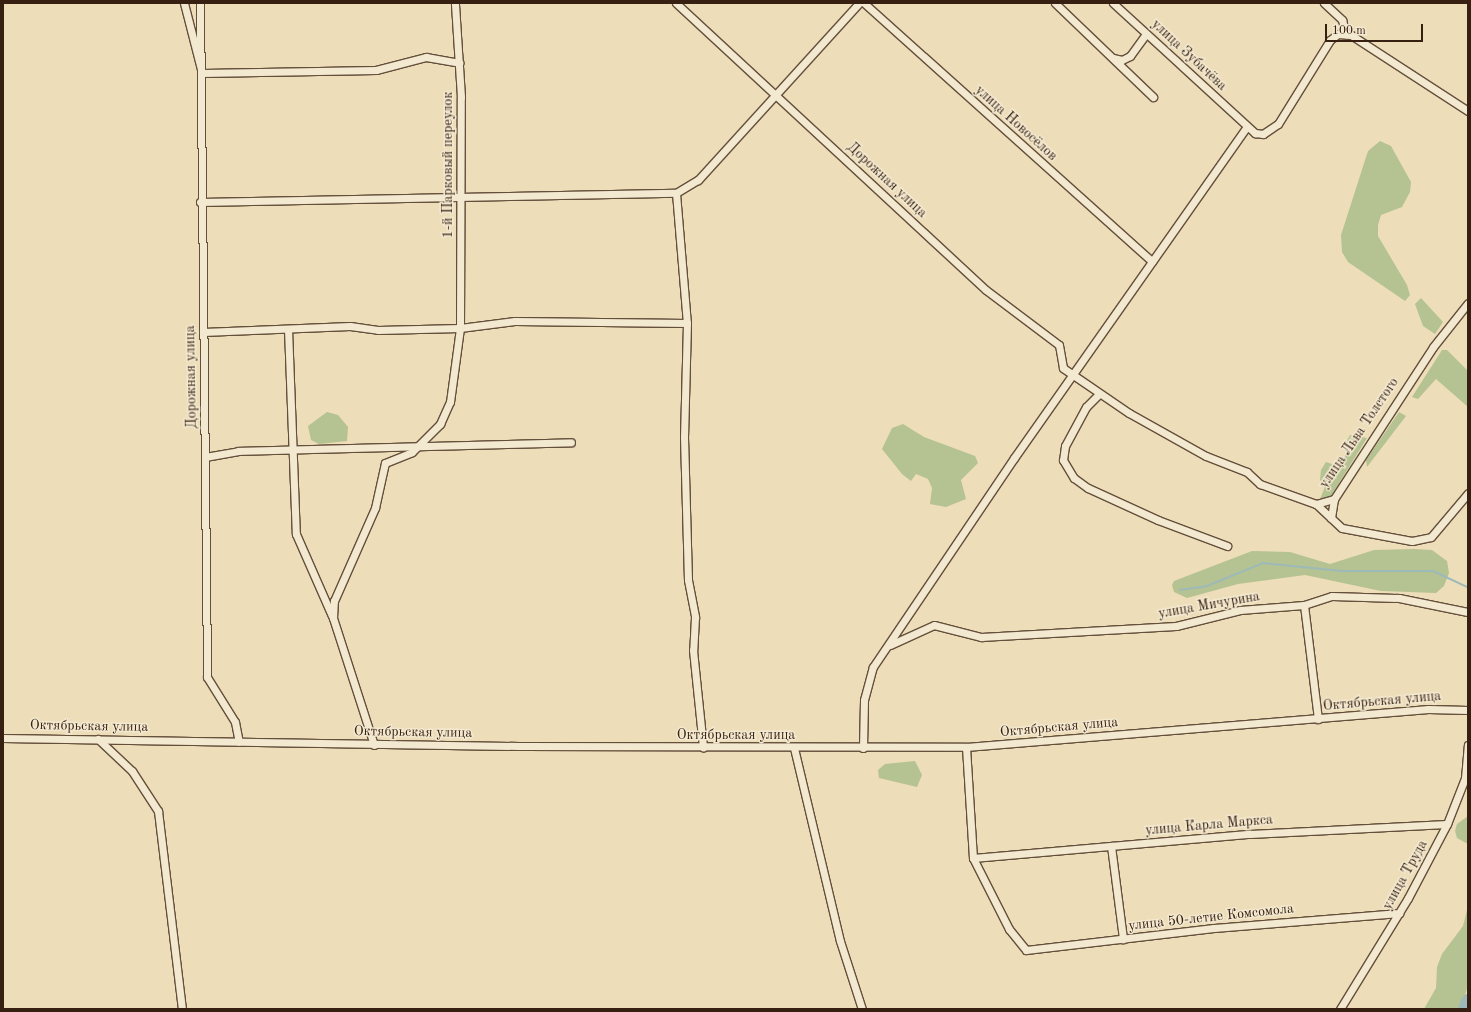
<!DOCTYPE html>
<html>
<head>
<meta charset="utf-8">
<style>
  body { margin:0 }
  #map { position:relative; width:1471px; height:1012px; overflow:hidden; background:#edddb8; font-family:"Old Standard TT",serif }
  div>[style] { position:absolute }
  .green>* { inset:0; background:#b5c291 }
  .stream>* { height:2px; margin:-1px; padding:0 1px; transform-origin:1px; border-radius:1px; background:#9dbab9 }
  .river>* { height:12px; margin:-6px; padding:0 6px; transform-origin:6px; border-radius:6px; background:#9dbab9 }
  .roads { filter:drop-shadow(1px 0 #644f3b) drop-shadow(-1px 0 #644f3b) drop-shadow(0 1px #644f3b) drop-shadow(0 -1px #644f3b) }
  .minor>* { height:7px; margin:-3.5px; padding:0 3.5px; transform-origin:3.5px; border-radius:3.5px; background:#f3e9d1 }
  span { translate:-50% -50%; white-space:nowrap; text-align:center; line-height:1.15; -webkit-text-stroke:3px #f3e9d1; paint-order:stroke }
  .street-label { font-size:14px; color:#372011 }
  .frame { position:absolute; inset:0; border:4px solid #372011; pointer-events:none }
  .scale { position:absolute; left:1325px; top:24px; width:98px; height:18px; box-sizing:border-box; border:2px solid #372011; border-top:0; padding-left:5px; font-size:12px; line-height:14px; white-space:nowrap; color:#372011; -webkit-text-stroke:3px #f3e9d1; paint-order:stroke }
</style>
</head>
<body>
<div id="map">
  <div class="green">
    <i style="clip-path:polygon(1380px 141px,1391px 146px,1411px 182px,1410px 192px,1402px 207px,1381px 215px,1378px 225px,1378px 236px,1407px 285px,1410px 295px,1405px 301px,1348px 262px,1342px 252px,1341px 235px,1368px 151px)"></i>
    <i style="clip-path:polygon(1421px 298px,1443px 322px,1435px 334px,1423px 326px,1415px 304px)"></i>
    <i style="clip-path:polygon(1442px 350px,1447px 350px,1468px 371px,1468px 407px,1436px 379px,1418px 399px,1412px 397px)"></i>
    <i style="clip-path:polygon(327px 412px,338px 415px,348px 427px,347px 441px,319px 444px,311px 440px,308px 426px)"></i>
    <i style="clip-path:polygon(1399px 412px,1406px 416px,1367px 467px,1366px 460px)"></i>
    <i style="clip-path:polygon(903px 424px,924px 437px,975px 456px,978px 463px,961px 480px,966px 499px,946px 507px,930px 504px,932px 488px,928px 479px,916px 474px,911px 481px,902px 474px,882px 449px,892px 428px)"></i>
    <i style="clip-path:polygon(1350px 435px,1367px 438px,1331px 496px,1320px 499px,1325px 487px,1320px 480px,1321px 470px,1326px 462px,1338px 466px,1347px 453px,1344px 446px)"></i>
    <i style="clip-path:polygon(1414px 549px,1432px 550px,1447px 561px,1449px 573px,1444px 586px,1436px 593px,1381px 591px,1305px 575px,1238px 584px,1187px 598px,1174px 592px,1172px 585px,1174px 581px,1252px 551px,1290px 552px,1330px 564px,1374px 550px)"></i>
    <i style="clip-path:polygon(915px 761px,922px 775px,917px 787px,879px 778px,878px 770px,885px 764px)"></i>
    <i style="clip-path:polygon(1468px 816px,1468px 844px,1457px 838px,1455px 831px,1457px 824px)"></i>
    <i style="clip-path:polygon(1468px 906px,1468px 985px,1461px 1009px,1424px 1009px,1436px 988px,1437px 967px,1442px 954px,1463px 926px)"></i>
  </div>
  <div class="stream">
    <i style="left:1180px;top:590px;width:27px;rotate:-8deg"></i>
    <i style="left:1207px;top:586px;width:61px;rotate:-22.3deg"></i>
    <i style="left:1263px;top:563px;width:79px;rotate:5.8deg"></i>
    <i style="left:1342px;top:571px;width:91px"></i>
    <i style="left:1433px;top:571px;width:38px;rotate:25deg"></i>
  </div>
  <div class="river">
    <i style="left:1464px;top:1009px;width:10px;rotate:-66deg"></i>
  </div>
  <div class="roads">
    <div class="minor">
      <i style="left:184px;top:3px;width:72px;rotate:75.6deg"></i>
      <i style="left:202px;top:73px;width:174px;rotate:-1deg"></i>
      <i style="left:376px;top:70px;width:52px;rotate:-14.6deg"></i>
      <i style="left:426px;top:57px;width:34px;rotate:10deg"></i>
      <i style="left:200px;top:3px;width:674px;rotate:89.4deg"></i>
      <i style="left:207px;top:677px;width:53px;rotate:58.1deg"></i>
      <i style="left:235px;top:722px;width:20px;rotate:79deg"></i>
      <i style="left:676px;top:3px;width:422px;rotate:42.8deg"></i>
      <i style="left:986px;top:290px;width:91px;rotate:37deg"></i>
      <i style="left:1059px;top:345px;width:23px;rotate:80deg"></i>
      <i style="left:1063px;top:368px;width:80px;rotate:34.3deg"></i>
      <i style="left:1129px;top:413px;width:88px;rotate:29.2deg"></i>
      <i style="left:1206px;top:456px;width:44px;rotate:21.3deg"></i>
      <i style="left:1247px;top:472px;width:18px;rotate:43deg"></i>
      <i style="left:1260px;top:484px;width:59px;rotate:19.7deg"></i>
      <i style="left:1316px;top:504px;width:19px;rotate:-16deg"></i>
      <i style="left:1334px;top:499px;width:181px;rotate:-56.9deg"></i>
      <i style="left:1433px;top:347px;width:56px;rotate:-51.5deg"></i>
      <i style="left:864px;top:3px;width:387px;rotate:41.9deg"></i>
      <i style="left:1055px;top:3px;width:136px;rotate:43.8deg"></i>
      <i style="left:1113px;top:3px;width:193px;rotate:42.5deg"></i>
      <i style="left:1255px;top:133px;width:8px;rotate:7deg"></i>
      <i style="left:1263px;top:134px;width:18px;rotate:-34deg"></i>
      <i style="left:1278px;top:124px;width:99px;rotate:-58.2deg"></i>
      <i style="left:1330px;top:40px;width:10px;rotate:-37deg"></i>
      <i style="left:1338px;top:34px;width:13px;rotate:4deg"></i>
      <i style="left:1351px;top:35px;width:140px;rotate:33deg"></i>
      <i style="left:1324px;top:3px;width:25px;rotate:43deg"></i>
      <i style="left:1342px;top:20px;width:15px;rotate:74deg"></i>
      <i style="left:1113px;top:58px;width:9px;rotate:13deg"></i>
      <i style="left:1122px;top:60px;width:9px;rotate:-27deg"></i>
      <i style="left:1130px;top:56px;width:27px;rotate:-54deg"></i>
      <i style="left:676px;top:193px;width:130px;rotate:85.2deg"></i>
      <i style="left:687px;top:323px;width:114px;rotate:91.5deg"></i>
      <i style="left:684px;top:437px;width:143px;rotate:88.4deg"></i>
      <i style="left:688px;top:580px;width:38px;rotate:79deg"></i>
      <i style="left:695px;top:617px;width:33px;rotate:93deg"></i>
      <i style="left:693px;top:650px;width:98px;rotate:84.1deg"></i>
      <i style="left:200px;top:202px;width:476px;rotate:-1.1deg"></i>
      <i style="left:676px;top:193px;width:26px;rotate:-31deg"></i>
      <i style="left:698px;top:180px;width:239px;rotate:-47.7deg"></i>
      <i style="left:288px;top:329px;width:205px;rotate:87.8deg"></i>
      <i style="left:296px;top:534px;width:90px;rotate:66.3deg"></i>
      <i style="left:203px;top:332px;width:147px;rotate:-2.3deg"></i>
      <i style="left:350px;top:326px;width:28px;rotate:8deg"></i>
      <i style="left:378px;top:330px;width:82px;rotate:-1.4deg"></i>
      <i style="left:460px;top:328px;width:55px;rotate:-7.3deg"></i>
      <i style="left:515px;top:321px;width:172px;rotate:0.7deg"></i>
      <i style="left:1099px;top:394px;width:18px;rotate:135deg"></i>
      <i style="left:1086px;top:407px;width:44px;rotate:118.3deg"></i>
      <i style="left:1065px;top:446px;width:14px;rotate:98deg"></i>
      <i style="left:1063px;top:460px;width:21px;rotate:59deg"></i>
      <i style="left:1074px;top:478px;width:17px;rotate:36deg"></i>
      <i style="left:1088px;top:488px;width:77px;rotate:24.6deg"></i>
      <i style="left:1158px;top:520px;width:74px;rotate:20.6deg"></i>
      <i style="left:205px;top:457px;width:34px;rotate:-10deg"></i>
      <i style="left:238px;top:451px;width:333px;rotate:-1.5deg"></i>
      <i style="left:1316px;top:504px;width:35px;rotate:43deg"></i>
      <i style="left:1342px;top:528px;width:71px;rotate:10.5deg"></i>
      <i style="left:1412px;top:541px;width:19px;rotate:-12deg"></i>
      <i style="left:1431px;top:537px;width:57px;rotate:-49.9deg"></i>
      <i style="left:1331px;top:518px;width:19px;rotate:-81deg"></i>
      <i style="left:1304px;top:605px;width:115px;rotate:83deg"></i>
      <i style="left:890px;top:645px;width:48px;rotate:-24.4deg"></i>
      <i style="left:934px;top:625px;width:49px;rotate:14.3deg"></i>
      <i style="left:981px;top:637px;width:195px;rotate:-3.2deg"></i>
      <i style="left:1176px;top:626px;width:66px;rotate:-14deg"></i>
      <i style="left:1240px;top:610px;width:64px;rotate:-4.5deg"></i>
      <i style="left:1304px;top:605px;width:29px;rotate:-18deg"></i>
      <i style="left:1332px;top:596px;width:67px;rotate:1.7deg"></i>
      <i style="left:1399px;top:598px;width:70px;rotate:11.5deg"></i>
      <i style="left:3px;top:738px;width:516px;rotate:0.89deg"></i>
      <i style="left:519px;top:746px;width:447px;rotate:0.1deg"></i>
      <i style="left:966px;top:747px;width:464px;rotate:-4.7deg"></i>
      <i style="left:1428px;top:709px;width:40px;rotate:1.4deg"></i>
      <i style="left:98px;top:739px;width:47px;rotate:43.3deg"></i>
      <i style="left:132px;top:771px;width:48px;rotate:57deg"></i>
      <i style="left:158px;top:811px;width:199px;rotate:83.1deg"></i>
      <i style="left:374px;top:745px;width:133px;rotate:-107.9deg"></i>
      <i style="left:333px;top:618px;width:17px;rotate:-87deg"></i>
      <i style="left:334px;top:601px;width:102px;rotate:-66.2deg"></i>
      <i style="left:375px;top:508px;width:46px;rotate:-77.5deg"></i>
      <i style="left:385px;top:463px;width:29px;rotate:-22deg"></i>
      <i style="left:412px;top:452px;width:40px;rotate:-45deg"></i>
      <i style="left:440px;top:424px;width:24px;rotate:-66deg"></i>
      <i style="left:450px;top:402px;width:75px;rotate:-82.3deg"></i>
      <i style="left:460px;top:328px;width:231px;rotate:-89.8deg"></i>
      <i style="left:461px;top:97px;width:94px;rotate:-93.7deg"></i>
      <i style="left:966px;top:747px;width:111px;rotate:86.4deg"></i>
      <i style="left:973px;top:858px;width:80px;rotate:63.1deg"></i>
      <i style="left:1009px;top:929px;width:27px;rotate:51deg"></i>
      <i style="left:1026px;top:950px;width:189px;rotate:-6.7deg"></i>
      <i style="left:1214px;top:928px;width:186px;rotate:-4.6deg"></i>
      <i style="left:794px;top:748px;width:198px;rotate:76.6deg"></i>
      <i style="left:840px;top:941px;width:71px;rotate:72.1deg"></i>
      <i style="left:863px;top:748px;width:48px;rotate:-88.8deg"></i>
      <i style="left:864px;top:700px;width:34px;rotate:-75deg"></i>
      <i style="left:873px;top:667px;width:252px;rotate:-56deg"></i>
      <i style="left:1014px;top:458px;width:405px;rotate:-54.9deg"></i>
      <i style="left:1111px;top:846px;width:94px;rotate:82.6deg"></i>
      <i style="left:973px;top:858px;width:278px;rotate:-5deg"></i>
      <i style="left:1250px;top:834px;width:197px;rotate:-2.9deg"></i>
      <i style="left:1340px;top:1009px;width:130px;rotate:-58.5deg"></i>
      <i style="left:1408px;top:898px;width:84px;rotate:-62.2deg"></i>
      <i style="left:1447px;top:824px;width:49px;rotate:-68.6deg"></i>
      <i style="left:1465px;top:778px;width:33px;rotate:-85deg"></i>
    </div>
  </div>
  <div class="street-label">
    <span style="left:1189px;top:55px;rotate:43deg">улица Зубачёва</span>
    <span style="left:1016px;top:123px;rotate:42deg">улица Новосёлов</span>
    <span style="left:448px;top:165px;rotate:-90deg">1-й Парковый переулок</span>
    <span style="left:887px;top:180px;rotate:43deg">Дорожная улица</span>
    <span style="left:191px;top:377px;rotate:-91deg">Дорожная улица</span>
    <span style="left:1359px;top:433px;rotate:-56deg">улица Льва Толстого</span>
    <span style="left:1209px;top:605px;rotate:-10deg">улица Мичурина</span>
    <span style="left:1382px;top:701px;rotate:-5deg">Октябрьская улица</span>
    <span style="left:89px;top:726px;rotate:1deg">Октябрьская улица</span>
    <span style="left:1059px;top:727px;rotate:-5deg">Октябрьская улица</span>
    <span style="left:413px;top:732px;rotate:1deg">Октябрьская улица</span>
    <span style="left:736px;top:735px">Октябрьская улица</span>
    <span style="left:1209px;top:825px;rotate:-5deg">улица Карла Маркса</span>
    <span style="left:1405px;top:875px;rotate:-61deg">улица Труда</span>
    <span style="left:1211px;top:917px;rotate:-6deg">улица 50-летие Комсомола</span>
  </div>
  <div class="frame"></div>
  <div class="scale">100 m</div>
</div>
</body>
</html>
